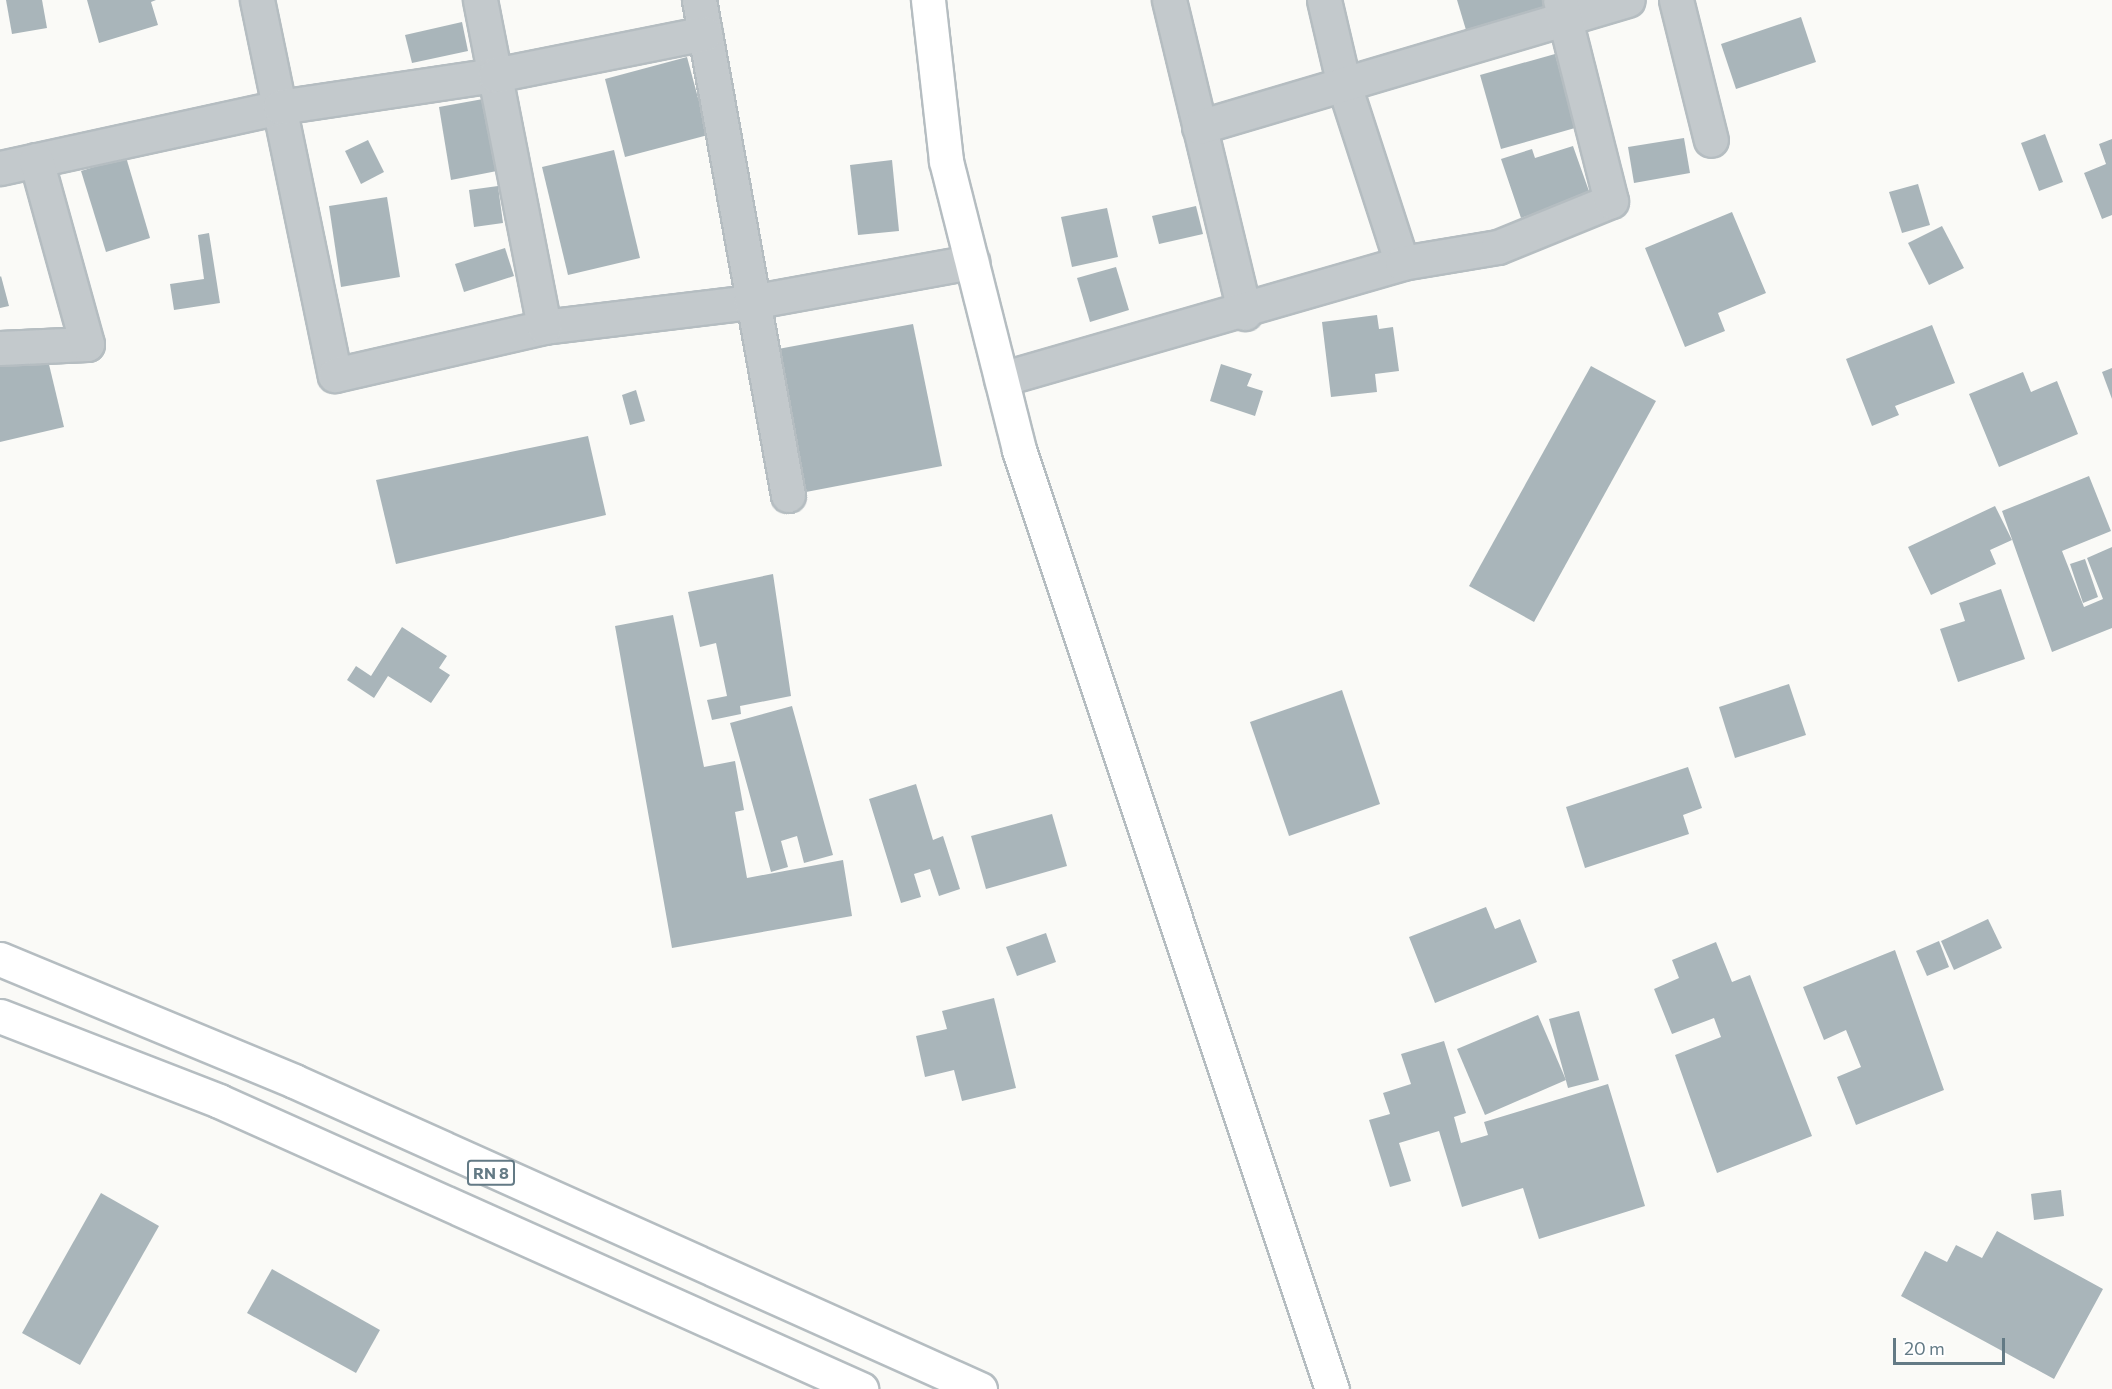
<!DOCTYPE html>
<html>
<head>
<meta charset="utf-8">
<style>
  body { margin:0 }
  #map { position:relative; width:2112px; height:1389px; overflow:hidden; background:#fafaf7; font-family:Commissioner,sans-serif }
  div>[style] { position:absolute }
  .building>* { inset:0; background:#a9b5ba }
  .roads { filter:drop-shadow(2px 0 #b5bdc1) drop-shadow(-2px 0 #b5bdc1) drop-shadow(0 2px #b5bdc1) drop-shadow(0 -2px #b5bdc1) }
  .street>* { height:33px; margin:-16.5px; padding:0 16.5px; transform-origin:16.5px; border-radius:16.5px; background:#c3c9cc }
  .secondary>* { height:33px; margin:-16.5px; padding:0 16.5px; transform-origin:16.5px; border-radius:16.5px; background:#fff }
  .primary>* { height:33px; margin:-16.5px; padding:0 16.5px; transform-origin:16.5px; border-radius:16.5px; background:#fff }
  span { translate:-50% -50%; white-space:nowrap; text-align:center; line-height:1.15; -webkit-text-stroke:6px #fff; paint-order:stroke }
  .shield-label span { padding:2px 4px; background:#fff; border:2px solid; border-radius:4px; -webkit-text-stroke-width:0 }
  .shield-label { font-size:16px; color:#637a85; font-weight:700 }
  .scale { position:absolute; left:1893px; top:1338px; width:112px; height:27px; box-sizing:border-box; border:3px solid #637a85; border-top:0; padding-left:8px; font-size:18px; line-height:21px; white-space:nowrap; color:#637a85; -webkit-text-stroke:4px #fff; paint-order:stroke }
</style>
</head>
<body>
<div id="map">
  <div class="building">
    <i style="clip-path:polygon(6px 0,42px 0,47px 28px,12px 34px)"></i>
    <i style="clip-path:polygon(87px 0,156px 0,151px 2px,158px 25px,99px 43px)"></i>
    <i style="clip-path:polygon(1457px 0,1542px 0,1547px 16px,1469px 40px)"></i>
    <i style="clip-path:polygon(1801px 17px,1816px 62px,1736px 89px,1721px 44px)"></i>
    <i style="clip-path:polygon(462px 22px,468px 51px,412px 63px,405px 35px)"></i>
    <i style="clip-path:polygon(1555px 54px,1575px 128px,1501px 149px,1480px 75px)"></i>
    <i style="clip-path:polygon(687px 57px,708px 135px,625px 157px,605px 79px)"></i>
    <i style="clip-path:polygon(483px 99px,497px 171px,451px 180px,439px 107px)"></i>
    <i style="clip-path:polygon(2045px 134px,2063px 182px,2039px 191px,2021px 143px)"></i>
    <i style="clip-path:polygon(1684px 138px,1690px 173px,1634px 183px,1628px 147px)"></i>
    <i style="clip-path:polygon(2112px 139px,2112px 215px,2102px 219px,2084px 173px,2106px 164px,2099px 144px)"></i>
    <i style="clip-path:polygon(368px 140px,384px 172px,361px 184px,345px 151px)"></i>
    <i style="clip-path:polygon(1573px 146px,1590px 194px,1521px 218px,1501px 159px,1532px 149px,1535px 158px)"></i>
    <i style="clip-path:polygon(614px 150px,640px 258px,568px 275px,542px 167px)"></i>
    <i style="clip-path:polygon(126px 157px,150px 238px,106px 252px,81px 171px)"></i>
    <i style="clip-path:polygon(892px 160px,899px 231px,858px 235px,850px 165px)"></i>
    <i style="clip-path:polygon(1918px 184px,1930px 225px,1902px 233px,1889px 192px)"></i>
    <i style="clip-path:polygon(498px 186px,503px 223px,474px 227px,469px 190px)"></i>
    <i style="clip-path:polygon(387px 197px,400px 277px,341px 287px,329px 206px)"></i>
    <i style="clip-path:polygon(1196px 206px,1203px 234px,1159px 244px,1152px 216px)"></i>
    <i style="clip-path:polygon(1107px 208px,1118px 257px,1072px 267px,1061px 217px)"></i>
    <i style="clip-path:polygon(1732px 212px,1766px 293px,1718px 313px,1725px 331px,1685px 347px,1645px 248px)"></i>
    <i style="clip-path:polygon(1942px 226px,1964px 268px,1929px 285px,1908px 243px)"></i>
    <i style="clip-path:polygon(209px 233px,220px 303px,174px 310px,170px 284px,204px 279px,198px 235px)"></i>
    <i style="clip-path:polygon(505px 248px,514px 276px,464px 292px,455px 264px)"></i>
    <i style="clip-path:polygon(1116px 267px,1129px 310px,1090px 322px,1077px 278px)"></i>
    <i style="clip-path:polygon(1px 276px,9px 306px,0 308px,0 277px)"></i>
    <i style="clip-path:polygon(1377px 315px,1379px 329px,1393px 327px,1399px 371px,1375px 374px,1377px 392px,1331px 397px,1322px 322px)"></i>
    <i style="clip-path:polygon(913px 324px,942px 466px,806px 492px,778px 349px)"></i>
    <i style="clip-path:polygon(1932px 325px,1955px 383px,1895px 406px,1899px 415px,1872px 426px,1846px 359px)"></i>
    <i style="clip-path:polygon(47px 356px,64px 427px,0 442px,0 366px)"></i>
    <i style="clip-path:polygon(1221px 364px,1252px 374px,1247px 386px,1263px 391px,1255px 416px,1210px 401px)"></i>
    <i style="clip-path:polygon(1591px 366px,1656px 401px,1534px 622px,1469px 586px)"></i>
    <i style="clip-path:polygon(2112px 368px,2112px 399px,2102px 372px)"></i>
    <i style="clip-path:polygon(2023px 372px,2031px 392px,2057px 381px,2078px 434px,1999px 467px,1969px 394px)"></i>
    <i style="clip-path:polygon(636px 390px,645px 421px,630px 425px,622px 395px)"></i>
    <i style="clip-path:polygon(588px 436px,606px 515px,396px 564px,376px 480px)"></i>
    <i style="clip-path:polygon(2089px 476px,2111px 531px,2062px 551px,2084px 607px,2103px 599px,2087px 558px,2112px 547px,2112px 628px,2052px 652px,2002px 511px)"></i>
    <i style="clip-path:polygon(1995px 506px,2012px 540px,1990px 550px,1996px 564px,1931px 595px,1908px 547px)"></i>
    <i style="clip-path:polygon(2085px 559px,2098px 597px,2083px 603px,2070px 564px)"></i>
    <i style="clip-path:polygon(773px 574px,791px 696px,740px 706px,741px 714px,712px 720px,707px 700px,727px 696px,716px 643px,700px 647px,688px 592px)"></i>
    <i style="clip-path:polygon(2001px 589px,2025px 659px,1958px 682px,1940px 629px,1965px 621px,1959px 603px)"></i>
    <i style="clip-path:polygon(673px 615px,704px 767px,735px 761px,744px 810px,735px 812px,747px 878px,843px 860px,852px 916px,672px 948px,615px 626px)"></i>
    <i style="clip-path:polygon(402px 627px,447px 656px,439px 668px,450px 675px,431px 703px,388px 676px,374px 698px,347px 680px,356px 666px,371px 676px)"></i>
    <i style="clip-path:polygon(1789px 684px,1806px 735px,1735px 758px,1719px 707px)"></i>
    <i style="clip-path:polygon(1342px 690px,1380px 804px,1289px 836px,1250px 722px)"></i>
    <i style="clip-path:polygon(792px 706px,833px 855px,804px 863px,797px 836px,781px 841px,788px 867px,771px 872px,730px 723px)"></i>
    <i style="clip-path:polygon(1688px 767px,1702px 808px,1683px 815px,1689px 834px,1585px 868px,1566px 807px)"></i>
    <i style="clip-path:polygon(916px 784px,933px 840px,943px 836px,960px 889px,939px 896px,930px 869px,914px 874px,921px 897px,901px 903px,869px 799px)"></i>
    <i style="clip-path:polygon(1052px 814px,1067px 866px,986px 889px,971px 836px)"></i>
    <i style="clip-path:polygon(1486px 907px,1495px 929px,1520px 919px,1537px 962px,1435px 1003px,1409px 937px)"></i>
    <i style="clip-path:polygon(1988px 919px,2002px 948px,1954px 970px,1941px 941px)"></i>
    <i style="clip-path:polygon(1046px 933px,1056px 962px,1017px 976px,1006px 947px)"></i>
    <i style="clip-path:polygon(1939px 941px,1949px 967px,1927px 976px,1916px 951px)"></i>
    <i style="clip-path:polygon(1716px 942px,1732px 982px,1750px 975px,1812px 1136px,1717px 1173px,1675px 1055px,1721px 1037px,1714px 1018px,1672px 1034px,1654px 989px,1679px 978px,1672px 960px)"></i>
    <i style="clip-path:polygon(1895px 950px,1944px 1090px,1856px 1125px,1837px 1077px,1861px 1067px,1846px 1030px,1824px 1040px,1803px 987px)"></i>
    <i style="clip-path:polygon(994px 998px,1016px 1088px,962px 1101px,954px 1070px,925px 1077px,916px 1036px,947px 1029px,942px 1011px)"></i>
    <i style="clip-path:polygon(1579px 1011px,1599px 1080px,1568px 1088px,1549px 1019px)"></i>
    <i style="clip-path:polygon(1538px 1015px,1566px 1080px,1485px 1115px,1457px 1049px)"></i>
    <i style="clip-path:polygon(1444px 1041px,1466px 1113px,1454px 1117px,1461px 1143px,1488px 1135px,1484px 1122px,1608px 1084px,1645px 1206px,1539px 1239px,1523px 1188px,1462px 1207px,1439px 1131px,1399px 1143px,1411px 1181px,1390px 1187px,1369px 1120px,1390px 1114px,1383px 1093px,1411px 1084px,1401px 1054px)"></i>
    <i style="clip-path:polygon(2061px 1190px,2064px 1216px,2034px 1220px,2031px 1194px)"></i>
    <i style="clip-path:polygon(101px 1193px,159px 1226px,80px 1365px,22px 1333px)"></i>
    <i style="clip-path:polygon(1997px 1231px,2103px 1289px,2054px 1379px,1901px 1296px,1925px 1251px,1947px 1262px,1956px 1245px,1982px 1258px)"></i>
    <i style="clip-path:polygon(272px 1269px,380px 1330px,356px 1373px,247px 1313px)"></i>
  </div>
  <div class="roads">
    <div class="street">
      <i style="left:257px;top:0;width:383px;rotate:78.3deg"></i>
      <i style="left:335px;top:375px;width:214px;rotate:-12.9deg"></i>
      <i style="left:544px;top:327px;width:209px;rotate:-6.9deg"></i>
      <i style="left:751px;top:302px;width:225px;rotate:-10.3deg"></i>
      <i style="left:480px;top:0;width:333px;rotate:78.9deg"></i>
      <i style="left:699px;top:0;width:503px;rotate:79.81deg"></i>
      <i style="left:1169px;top:0;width:322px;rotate:76.4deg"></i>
      <i style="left:1324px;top:0;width:87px;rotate:76.8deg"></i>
      <i style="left:1344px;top:85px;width:187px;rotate:72deg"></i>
      <i style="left:1676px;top:0;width:144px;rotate:76deg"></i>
      <i style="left:1199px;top:127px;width:447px;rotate:-16.5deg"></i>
      <i style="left:0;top:168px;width:287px;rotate:-12.3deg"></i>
      <i style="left:280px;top:107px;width:217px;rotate:-8.5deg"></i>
      <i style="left:495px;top:75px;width:214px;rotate:-11.3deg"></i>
      <i style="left:0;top:348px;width:87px;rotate:-2.6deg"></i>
      <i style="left:87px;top:344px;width:191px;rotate:-105.5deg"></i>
      <i style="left:1001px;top:379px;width:417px;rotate:-16.1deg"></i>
      <i style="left:1402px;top:263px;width:97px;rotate:-9.5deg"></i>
      <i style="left:1498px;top:247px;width:122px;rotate:-22.2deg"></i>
      <i style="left:1611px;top:201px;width:207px;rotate:-104.2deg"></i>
    </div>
    <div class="secondary">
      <i style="left:928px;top:0;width:162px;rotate:83.6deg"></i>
      <i style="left:946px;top:161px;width:298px;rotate:75.8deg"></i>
      <i style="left:1019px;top:450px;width:990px;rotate:71.57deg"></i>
    </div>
    <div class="primary">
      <i style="left:0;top:959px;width:318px;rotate:22.5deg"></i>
      <i style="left:294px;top:1081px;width:752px;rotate:24.18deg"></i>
      <i style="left:0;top:1016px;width:235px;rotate:21.2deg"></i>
      <i style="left:219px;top:1101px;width:704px;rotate:24.16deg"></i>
    </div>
  </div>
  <div class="shield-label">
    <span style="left:491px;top:1173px">RN 8</span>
  </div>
  <div class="scale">20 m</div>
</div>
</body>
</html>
